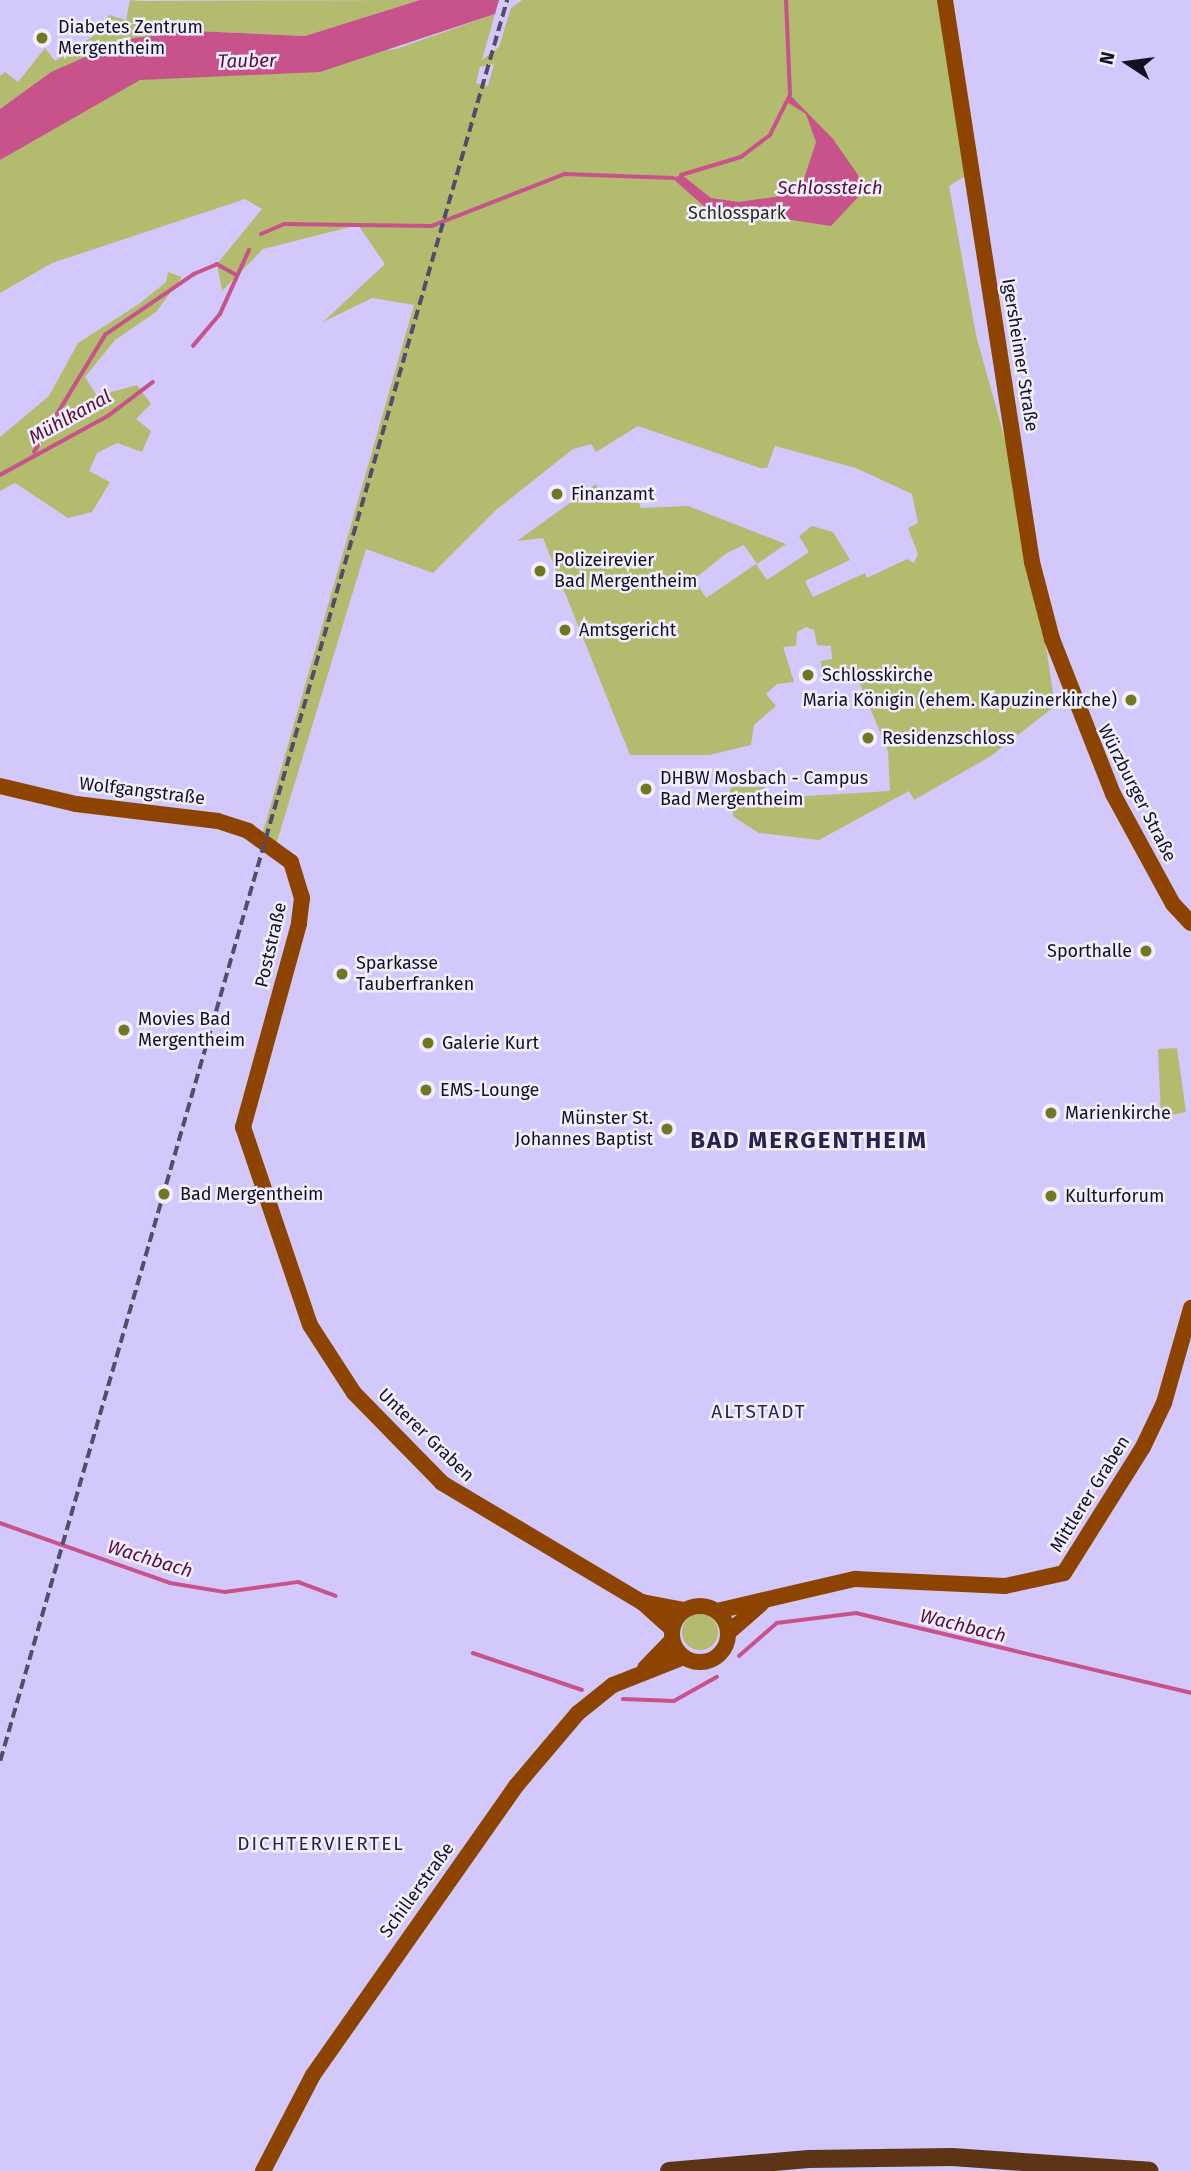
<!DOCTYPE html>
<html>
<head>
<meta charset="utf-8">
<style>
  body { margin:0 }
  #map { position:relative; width:1191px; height:2171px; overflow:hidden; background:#d2c8fb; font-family:"Fira Sans",sans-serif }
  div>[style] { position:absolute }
  .green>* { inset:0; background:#b3bb6f }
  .round { border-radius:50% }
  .water>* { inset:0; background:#c8538b }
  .stream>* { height:3.5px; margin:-1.75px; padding:0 1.75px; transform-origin:1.75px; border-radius:1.75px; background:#c8538b }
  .secondary>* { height:16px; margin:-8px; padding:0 8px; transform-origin:8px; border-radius:8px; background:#8c4400 }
  .secondary>.ring { margin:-8px; padding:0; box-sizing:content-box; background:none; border:16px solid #8c4400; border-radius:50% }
  .primary>* { height:18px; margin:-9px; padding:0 9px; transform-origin:9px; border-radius:9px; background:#5e3416 }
  .rail>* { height:3.5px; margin-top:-1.75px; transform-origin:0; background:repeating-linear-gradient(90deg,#534d69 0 10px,transparent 0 15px) }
  .dots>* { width:19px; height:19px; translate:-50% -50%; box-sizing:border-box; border:4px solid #f1efff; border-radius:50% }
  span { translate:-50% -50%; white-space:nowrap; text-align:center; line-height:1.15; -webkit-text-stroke:5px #f1efff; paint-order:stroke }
  .poi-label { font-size:18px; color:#141021 }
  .left { translate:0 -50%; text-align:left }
  .right { translate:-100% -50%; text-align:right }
  .park-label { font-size:18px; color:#2c2e18 }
  .street-label { font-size:18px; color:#141021 }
  .water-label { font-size:19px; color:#5a0e37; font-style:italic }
  .neighbourhood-label { font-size:19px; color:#2c2249; letter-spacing:2px }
  .district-label { font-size:24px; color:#2c2249; font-weight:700; letter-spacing:2px }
  .north { position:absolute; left:1093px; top:28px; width:70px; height:70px; -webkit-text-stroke:5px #f1efff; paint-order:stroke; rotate:283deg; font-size:19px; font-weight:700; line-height:28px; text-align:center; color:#141021 }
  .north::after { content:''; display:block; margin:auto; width:24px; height:32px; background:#141021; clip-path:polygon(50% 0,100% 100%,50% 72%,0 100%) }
</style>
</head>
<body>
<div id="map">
  <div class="green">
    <i style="clip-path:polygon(130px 0,140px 1px,420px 0,305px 36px,196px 31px,127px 39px,51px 72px,0 109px,0 76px,5px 72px,18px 82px,45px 48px,55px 61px,103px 30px,109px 15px,126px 20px)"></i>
    <i style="clip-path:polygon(evenodd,522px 0,945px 0,972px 172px,949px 186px,976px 335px,1026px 515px,1055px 706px,991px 756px,914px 800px,909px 791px,819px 840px,759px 833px,734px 817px,727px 795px,732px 787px,765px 787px,759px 796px,765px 804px,773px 798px,890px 791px,888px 751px,855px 672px,822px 680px,821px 661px,832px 659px,831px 646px,817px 645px,814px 630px,806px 627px,797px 632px,796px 646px,783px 647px,794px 682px,777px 684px,766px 694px,776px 706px,754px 725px,751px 745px,709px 755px,630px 755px,543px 538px,517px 541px,596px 484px,604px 502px,633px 490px,641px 508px,688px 506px,786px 544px,757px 564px,744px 545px,727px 553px,694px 579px,706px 598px,756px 564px,767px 580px,809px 552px,799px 536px,812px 526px,833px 532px,850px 560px,805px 581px,813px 597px,865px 573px,867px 578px,907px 559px,914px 563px,918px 554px,908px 528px,918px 523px,912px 494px,856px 468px,775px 446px,767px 468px,760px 468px,638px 426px,596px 452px,591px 444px,573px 449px,496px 510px,433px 573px,366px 549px,275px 848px,261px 839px,414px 305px,372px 298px,323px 322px,385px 264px,358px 225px,263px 249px,222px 291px,217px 264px,262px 209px,245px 199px,52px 263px,0 293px,0 160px,97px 100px,140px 80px,396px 49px,495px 14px,482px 60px,499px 47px,511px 8px,522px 0,494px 64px,488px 86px,476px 83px,480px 67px,494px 64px)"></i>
    <i style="clip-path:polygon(168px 272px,182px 277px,156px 312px,115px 340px,85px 377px,97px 396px,137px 385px,151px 404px,136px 419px,151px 431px,142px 452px,117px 443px,97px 453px,89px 471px,110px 482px,92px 512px,68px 518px,15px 483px,0 491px,0 437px,49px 396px,78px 343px,139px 304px,166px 282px)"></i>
    <i style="clip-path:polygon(1177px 1048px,1186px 1112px,1161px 1117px,1158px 1049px)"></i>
    <i class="round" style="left:682px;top:1614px;width:36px;height:36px"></i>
  </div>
  <div class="water">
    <i style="clip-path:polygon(420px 0,499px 0,495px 14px,320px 72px,140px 80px,0 160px,0 109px,51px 72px,126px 39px,196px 31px,305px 36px)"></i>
    <i style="clip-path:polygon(790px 95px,833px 139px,858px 175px,861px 194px,831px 226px,705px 207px,672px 178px,682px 175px,711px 198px,739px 202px,787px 195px,802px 185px,816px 142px,806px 114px,787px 102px)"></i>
  </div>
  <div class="stream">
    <i style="left:681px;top:175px;width:63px;rotate:-16.7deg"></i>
    <i style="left:741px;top:157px;width:36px;rotate:-37deg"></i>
    <i style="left:770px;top:135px;width:45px;rotate:-63.4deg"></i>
    <i style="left:790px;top:95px;width:95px;rotate:-92.4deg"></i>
    <i style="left:261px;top:234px;width:25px;rotate:-23deg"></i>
    <i style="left:284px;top:224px;width:148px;rotate:0.8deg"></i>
    <i style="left:432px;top:226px;width:143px;rotate:-21.4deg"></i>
    <i style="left:565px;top:174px;width:108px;rotate:2.1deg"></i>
    <i style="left:193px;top:346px;width:42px;rotate:-49.8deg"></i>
    <i style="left:220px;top:314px;width:70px;rotate:-65.6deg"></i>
    <i style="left:34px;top:452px;width:137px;rotate:-58.7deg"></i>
    <i style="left:105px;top:335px;width:108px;rotate:-34.4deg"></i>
    <i style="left:194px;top:274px;width:25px;rotate:-23deg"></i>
    <i style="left:217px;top:264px;width:21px;rotate:29deg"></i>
    <i style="left:0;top:475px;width:123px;rotate:-28.6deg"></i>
    <i style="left:108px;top:416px;width:56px;rotate:-37.1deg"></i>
    <i style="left:0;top:1523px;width:180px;rotate:19.4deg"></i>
    <i style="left:170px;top:1583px;width:56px;rotate:9.3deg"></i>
    <i style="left:225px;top:1592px;width:74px;rotate:-7.8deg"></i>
    <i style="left:298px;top:1582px;width:40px;rotate:20.2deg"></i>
    <i style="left:473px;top:1653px;width:115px;rotate:18.7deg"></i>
    <i style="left:739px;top:1656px;width:50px;rotate:-41deg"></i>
    <i style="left:777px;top:1623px;width:80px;rotate:-7.2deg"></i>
    <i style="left:856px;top:1613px;width:344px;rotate:13.4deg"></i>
    <i style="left:623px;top:1699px;width:51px;rotate:2.2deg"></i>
    <i style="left:674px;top:1701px;width:49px;rotate:-29.2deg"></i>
  </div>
  <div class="secondary">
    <i style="left:945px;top:0;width:569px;rotate:81.2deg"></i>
    <i style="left:1032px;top:562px;width:80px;rotate:75.4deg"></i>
    <i style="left:1052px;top:639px;width:167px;rotate:68.5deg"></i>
    <i style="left:1113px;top:794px;width:125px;rotate:61.4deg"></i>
    <i style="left:1173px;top:904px;width:26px;rotate:47deg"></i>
    <i style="left:0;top:786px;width:78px;rotate:13.3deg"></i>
    <i style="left:76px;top:804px;width:143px;rotate:6.8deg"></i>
    <i style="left:218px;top:821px;width:32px;rotate:18deg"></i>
    <i style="left:248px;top:831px;width:53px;rotate:35.8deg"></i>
    <i style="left:291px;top:862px;width:38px;rotate:73deg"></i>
    <i style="left:302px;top:898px;width:26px;rotate:97deg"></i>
    <i style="left:299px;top:924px;width:211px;rotate:105.4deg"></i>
    <i style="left:243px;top:1127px;width:209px;rotate:71.3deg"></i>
    <i style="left:310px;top:1325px;width:81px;rotate:57.1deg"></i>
    <i style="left:354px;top:1393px;width:126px;rotate:45.6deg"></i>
    <i style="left:442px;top:1483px;width:233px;rotate:30.8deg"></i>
    <i style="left:642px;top:1602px;width:40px;rotate:42deg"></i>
    <i style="left:642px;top:1602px;width:43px;rotate:10.8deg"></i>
    <i class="ring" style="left:672px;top:1606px;width:40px;height:40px"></i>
    <i style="left:717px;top:1611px;width:142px;rotate:-13.1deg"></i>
    <i style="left:855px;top:1579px;width:150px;rotate:2.7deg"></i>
    <i style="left:1005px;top:1586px;width:60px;rotate:-12.4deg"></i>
    <i style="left:1064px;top:1573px;width:149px;rotate:-57.9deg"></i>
    <i style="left:1143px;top:1447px;width:49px;rotate:-64.5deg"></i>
    <i style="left:1164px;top:1403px;width:99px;rotate:-74.1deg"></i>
    <i style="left:729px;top:1632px;width:43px;rotate:-41.2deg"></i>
    <i style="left:645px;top:1668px;width:39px;rotate:-46deg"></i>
    <i style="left:263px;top:2171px;width:108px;rotate:-62.5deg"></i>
    <i style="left:313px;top:2075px;width:353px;rotate:-54.9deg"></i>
    <i style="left:516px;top:1786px;width:96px;rotate:-49.7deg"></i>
    <i style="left:578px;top:1713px;width:45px;rotate:-38.7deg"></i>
    <i style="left:613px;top:1685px;width:76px;rotate:-21.5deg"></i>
  </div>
  <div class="primary">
    <i style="left:669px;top:2171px;width:140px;rotate:-4.9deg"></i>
    <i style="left:808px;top:2159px;width:144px;rotate:-0.8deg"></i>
    <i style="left:952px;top:2157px;width:198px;rotate:4deg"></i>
  </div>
  <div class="rail">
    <i style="left:0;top:1761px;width:1833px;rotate:-73.94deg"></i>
  </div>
  <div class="dots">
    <i style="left:42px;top:38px;background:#717720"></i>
    <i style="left:557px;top:494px;background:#717720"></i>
    <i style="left:540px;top:571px;background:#717720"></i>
    <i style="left:565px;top:630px;background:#717720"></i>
    <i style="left:808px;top:675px;background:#717720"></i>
    <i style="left:1131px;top:700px;background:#717720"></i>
    <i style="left:868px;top:738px;background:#717720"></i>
    <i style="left:646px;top:789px;background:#717720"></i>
    <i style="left:1146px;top:951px;background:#717720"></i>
    <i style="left:342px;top:974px;background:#717720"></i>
    <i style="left:124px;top:1030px;background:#717720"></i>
    <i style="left:428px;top:1043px;background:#717720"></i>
    <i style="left:426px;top:1090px;background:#717720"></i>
    <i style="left:1051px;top:1113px;background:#717720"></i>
    <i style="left:667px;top:1129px;background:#717720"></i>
    <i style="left:164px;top:1194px;background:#717720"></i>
    <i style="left:1051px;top:1196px;background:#717720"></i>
  </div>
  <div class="poi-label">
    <span class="left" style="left:58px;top:38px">Diabetes Zentrum<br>Mergentheim</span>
    <span class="left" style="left:571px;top:494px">Finanzamt</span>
    <span class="left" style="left:554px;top:571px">Polizeirevier<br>Bad Mergentheim</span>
    <span class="left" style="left:579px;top:630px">Amtsgericht</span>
    <span class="left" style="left:822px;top:675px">Schlosskirche</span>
    <span class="right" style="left:1117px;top:700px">Maria Königin (ehem. Kapuzinerkirche)</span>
    <span class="left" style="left:882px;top:738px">Residenzschloss</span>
    <span class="left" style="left:660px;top:789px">DHBW Mosbach - Campus<br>Bad Mergentheim</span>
    <span class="right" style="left:1132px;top:951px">Sporthalle</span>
    <span class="left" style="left:356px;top:974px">Sparkasse<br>Tauberfranken</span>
    <span class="left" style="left:138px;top:1030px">Movies Bad<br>Mergentheim</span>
    <span class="left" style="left:442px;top:1043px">Galerie Kurt</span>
    <span class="left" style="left:440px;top:1090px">EMS-Lounge</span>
    <span class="left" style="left:1065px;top:1113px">Marienkirche</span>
    <span class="right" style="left:653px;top:1129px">Münster St.<br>Johannes Baptist</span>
    <span class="left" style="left:180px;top:1194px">Bad Mergentheim</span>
    <span class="left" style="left:1065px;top:1196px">Kulturforum</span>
  </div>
  <div class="park-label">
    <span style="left:737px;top:213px">Schlosspark</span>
  </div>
  <div class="street-label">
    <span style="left:1020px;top:355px;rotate:81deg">Igersheimer Straße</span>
    <span style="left:142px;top:791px;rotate:7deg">Wolfgangstraße</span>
    <span style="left:1137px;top:793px;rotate:63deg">Würzburger Straße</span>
    <span style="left:271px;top:945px;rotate:-77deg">Poststraße</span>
    <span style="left:426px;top:1435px;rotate:44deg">Unterer Graben</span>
    <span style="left:1090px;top:1494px;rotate:-58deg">Mittlerer Graben</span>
    <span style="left:417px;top:1890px;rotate:-54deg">Schillerstraße</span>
  </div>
  <div class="water-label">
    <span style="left:247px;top:61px;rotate:-1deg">Tauber</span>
    <span style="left:830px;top:188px">Schlossteich</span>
    <span style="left:70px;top:417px;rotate:-29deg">Mühlkanal</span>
    <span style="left:150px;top:1559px;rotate:17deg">Wachbach</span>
    <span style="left:963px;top:1626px;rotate:14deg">Wachbach</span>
  </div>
  <div class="neighbourhood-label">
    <span style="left:759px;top:1412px">ALTSTADT</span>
    <span style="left:321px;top:1844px">DICHTERVIERTEL</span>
  </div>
  <div class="district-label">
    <span style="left:809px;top:1141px">BAD MERGENTHEIM</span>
  </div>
  <div class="north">N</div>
</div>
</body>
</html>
